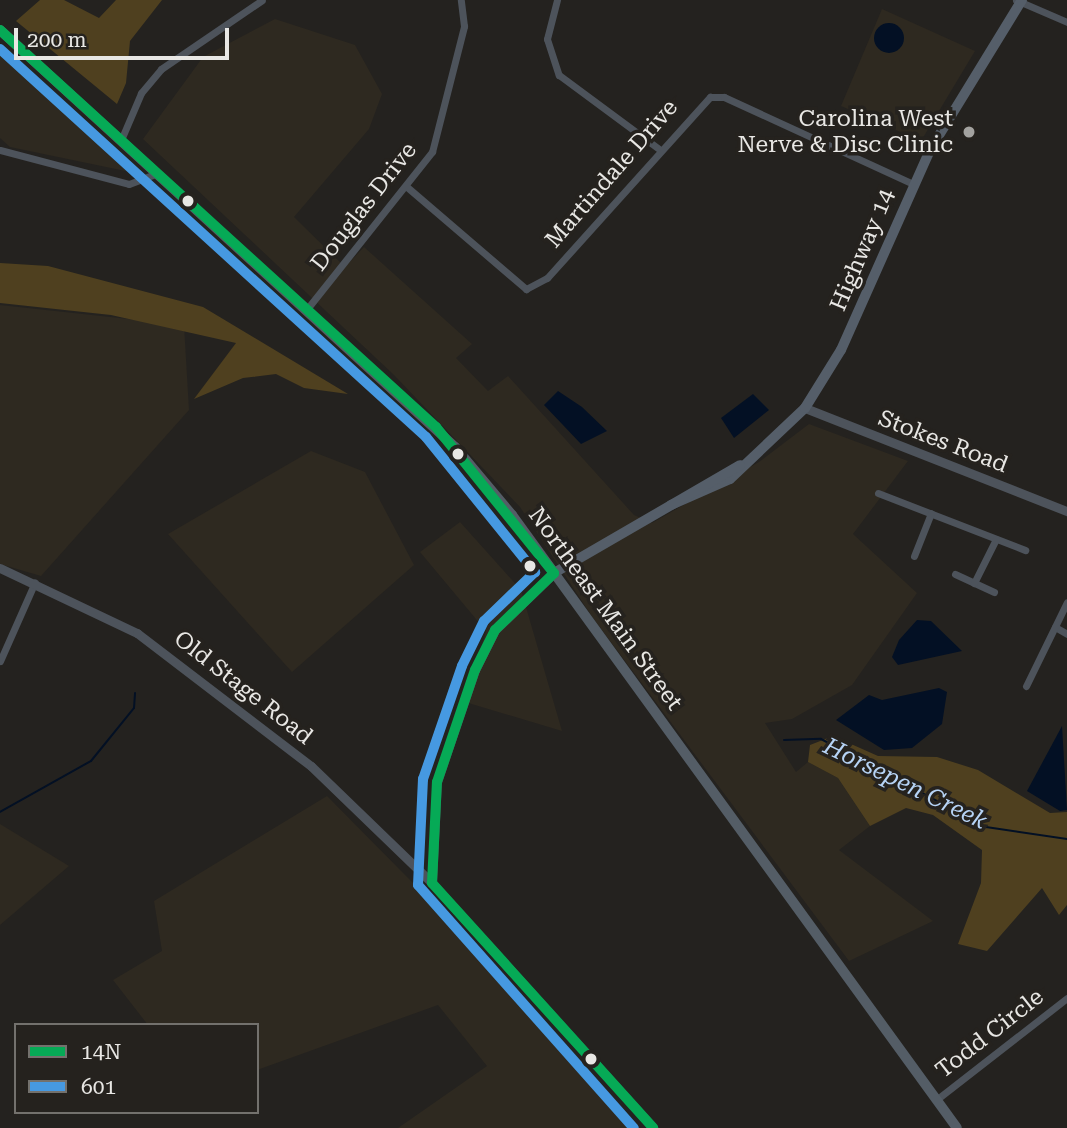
<!DOCTYPE html>
<html>
<head>
<meta charset="utf-8">
<style>
  body { margin:0 }
  #map { position:relative; width:1067px; height:1128px; overflow:hidden; background:#24221f; font-family:"Roboto Serif",serif }
  div>[style] { position:absolute }
  .built>* { inset:0; background:#2e2920 }
  .green>* { inset:0; background:#4f401f }
  .water>* { inset:0; background:#031024 }
  .round { border-radius:50% }
  .stream>* { height:2px; margin:-1px; padding:0 1px; transform-origin:1px; border-radius:1px; background:#031024 }
  .minor>* { height:7px; margin:-3.5px; padding:0 3.5px; transform-origin:3.5px; border-radius:3.5px; background:#4d535b }
  .tertiary>* { height:9px; margin:-4.5px; padding:0 4.5px; transform-origin:4.5px; border-radius:4.5px; background:#4d535b }
  .secondary>* { height:10px; margin:-5px; padding:0 5px; transform-origin:5px; border-radius:5px; background:#555e69 }
  .primary>* { height:10px; margin:-5px; padding:0 5px; transform-origin:5px; border-radius:5px; background:#545d66 }
  .bus-1>* { height:10px; margin:-5px; padding:0 5px; transform-origin:5px; border-radius:5px; background:#06aa56 }
  .bus-2>* { height:10px; margin:-5px; padding:0 5px; transform-origin:5px; border-radius:5px; background:#4699e1 }
  .dots>* { width:19px; height:19px; translate:-50% -50%; box-sizing:border-box; border:4px solid #25221e; border-radius:50% }
  span { translate:-50% -50%; white-space:nowrap; text-align:center; line-height:1.15; -webkit-text-stroke:7px #25221e; paint-order:stroke }
  .poi-label { font-size:23px; color:#e8e7e4 }
  .right { translate:-100% -50%; text-align:right }
  .street-label { font-size:23px; color:#e8e7e4 }
  .water-label { font-size:24px; color:#b6d3f5; font-style:italic }
  .legend { position:absolute; left:14px; top:1023px; width:245px; height:91px; box-sizing:border-box; background:#25221e; border:2px solid #73716d; margin:0; padding:9px 12px; list-style:none; font-size:21px; color:#e8e7e4 }
  .legend li { display:flex; align-items:center; gap:14px; height:35px }
  .legend b { width:35px; border:2px solid #73716d }
  .scale { position:absolute; left:14px; top:28px; width:215px; height:32px; box-sizing:border-box; border:4px solid #e8e7e4; border-top:0; padding-left:9px; font-size:21px; line-height:24px; white-space:nowrap; color:#e8e7e4; -webkit-text-stroke:5px #25221e; paint-order:stroke }
</style>
</head>
<body>
<div id="map">
  <div class="built">
    <i style="clip-path:polygon(882px 9px,975px 51px,921px 141px,841px 106px)"></i>
    <i style="clip-path:polygon(275px 19px,355px 45px,382px 94px,369px 129px,294px 217px,345px 267px,364px 247px,472px 344px,456px 358px,488px 391px,508px 376px,634px 515px,652px 523px,759px 462px,809px 424px,908px 461px,853px 534px,917px 593px,852px 685px,792px 719px,765px 723px,796px 772px,808px 762px,838px 778px,870px 826px,839px 850px,933px 921px,849px 961px,593px 618px,520px 507px,394px 375px,143px 139px,203px 57px)"></i>
    <i style="clip-path:polygon(0 46px,56px 95px,135px 173px,10px 147px,0 138px)"></i>
    <i style="clip-path:polygon(0 305px,184px 325px,189px 410px,41px 576px,0 564px)"></i>
    <i style="clip-path:polygon(311px 451px,365px 472px,414px 565px,292px 672px,168px 534px)"></i>
    <i style="clip-path:polygon(460px 522px,521px 590px,562px 731px,465px 702px,486px 631px,420px 552px)"></i>
    <i style="clip-path:polygon(327px 796px,502px 973px,640px 1128px,398px 1128px,487px 1066px,438px 1005px,257px 1070px,257px 1025px,148px 1025px,113px 980px,162px 951px,154px 901px)"></i>
    <i style="clip-path:polygon(0 824px,69px 866px,0 925px)"></i>
  </div>
  <div class="green">
    <i style="clip-path:polygon(40px 0,64px 0,99px 18px,116px 0,162px 0,130px 41px,126px 83px,117px 104px,16px 21px)"></i>
    <i style="clip-path:polygon(0 263px,48px 266px,203px 307px,348px 394px,304px 388px,276px 374px,243px 378px,194px 399px,236px 343px,111px 315px,0 303px)"></i>
    <i style="clip-path:polygon(833px 736px,878px 756px,937px 757px,978px 770px,1050px 813px,1067px 812px,1067px 905px,1059px 915px,1042px 888px,987px 951px,958px 944px,981px 883px,982px 850px,933px 815px,906px 808px,870px 826px,838px 778px,808px 762px,810px 745px)"></i>
  </div>
  <div class="water">
    <i class="round" style="left:874px;top:23px;width:30px;height:30px"></i>
    <i style="clip-path:polygon(558px 391px,582px 407px,607px 431px,581px 444px,544px 405px)"></i>
    <i style="clip-path:polygon(753px 394px,769px 410px,734px 438px,721px 418px)"></i>
    <i style="clip-path:polygon(917px 620px,931px 621px,962px 651px,898px 665px,892px 657px,899px 640px)"></i>
    <i style="clip-path:polygon(939px 688px,947px 692px,942px 724px,912px 748px,884px 750px,836px 720px,869px 695px,882px 700px)"></i>
    <i style="clip-path:polygon(1062px 726px,1067px 810px,1060px 811px,1027px 791px)"></i>
  </div>
  <div class="stream">
    <i style="left:784px;top:740px;width:37px;rotate:-2deg"></i>
    <i style="left:821px;top:739px;width:187px;rotate:28.1deg"></i>
    <i style="left:986px;top:827px;width:82px;rotate:8.4deg"></i>
    <i style="left:0;top:812px;width:104px;rotate:-29.3deg"></i>
    <i style="left:91px;top:761px;width:68px;rotate:-50.9deg"></i>
    <i style="left:134px;top:708px;width:15px;rotate:-86deg"></i>
  </div>
  <div class="minor">
    <i style="left:557px;top:0;width:40px;rotate:104.4deg"></i>
    <i style="left:547px;top:39px;width:38px;rotate:72deg"></i>
    <i style="left:559px;top:75px;width:124px;rotate:36.5deg"></i>
    <i style="left:1016px;top:0;width:56px;rotate:23.3deg"></i>
    <i style="left:121px;top:140px;width:51px;rotate:-66.9deg"></i>
    <i style="left:141px;top:93px;width:31px;rotate:-50deg"></i>
    <i style="left:161px;top:69px;width:122px;rotate:-34.3deg"></i>
    <i style="left:0;top:150px;width:133px;rotate:14.8deg"></i>
    <i style="left:129px;top:184px;width:31px;rotate:-21deg"></i>
    <i style="left:407px;top:187px;width:157px;rotate:40.6deg"></i>
    <i style="left:526px;top:289px;width:24px;rotate:-28deg"></i>
    <i style="left:547px;top:278px;width:244px;rotate:-48deg"></i>
    <i style="left:710px;top:97px;width:14px"></i>
    <i style="left:724px;top:97px;width:208px;rotate:24.7deg"></i>
    <i style="left:307px;top:309px;width:201px;rotate:-51.5deg"></i>
    <i style="left:432px;top:152px;width:130px;rotate:-75.7deg"></i>
    <i style="left:464px;top:26px;width:26px;rotate:-97deg"></i>
    <i style="left:878px;top:493px;width:158px;rotate:21.2deg"></i>
    <i style="left:914px;top:556px;width:46px;rotate:-68.4deg"></i>
    <i style="left:955px;top:574px;width:43px;rotate:24.8deg"></i>
    <i style="left:974px;top:583px;width:49px;rotate:-63.4deg"></i>
    <i style="left:1055px;top:627px;width:14px;rotate:30deg"></i>
    <i style="left:0;top:661px;width:86px;rotate:-66.1deg"></i>
    <i style="left:1026px;top:686px;width:93px;rotate:-64deg"></i>
    <i style="left:936px;top:1100px;width:166px;rotate:-37.9deg"></i>
  </div>
  <div class="tertiary">
    <i style="left:805px;top:408px;width:282px;rotate:21.5deg"></i>
    <i style="left:0;top:568px;width:152px;rotate:25.4deg"></i>
    <i style="left:137px;top:633px;width:219px;rotate:37.4deg"></i>
    <i style="left:311px;top:766px;width:168px;rotate:44deg"></i>
    <i style="left:432px;top:883px;width:330px;rotate:47.9deg"></i>
    <i style="left:432px;top:883px;width:101px;rotate:-87.2deg"></i>
    <i style="left:437px;top:782px;width:118px;rotate:-71.3deg"></i>
    <i style="left:475px;top:670px;width:45px;rotate:-63.4deg"></i>
    <i style="left:495px;top:630px;width:82px;rotate:-44deg"></i>
  </div>
  <div class="secondary">
    <i style="left:671px;top:505px;width:64px;rotate:-23.8deg"></i>
    <i style="left:730px;top:479px;width:103px;rotate:-43.4deg"></i>
    <i style="left:805px;top:408px;width:68px;rotate:-58.2deg"></i>
    <i style="left:841px;top:350px;width:219px;rotate:-66deg"></i>
    <i style="left:930px;top:150px;width:176px;rotate:-58.5deg"></i>
    <i style="left:554px;top:573px;width:215px;rotate:-30.1deg"></i>
  </div>
  <div class="primary">
    <i style="left:0;top:30px;width:617px;rotate:42.5deg"></i>
    <i style="left:455px;top:447px;width:89px;rotate:50deg"></i>
    <i style="left:512px;top:515px;width:757px;rotate:54.02deg"></i>
  </div>
  <div class="bus-1">
    <i style="left:0;top:30px;width:590px;rotate:42.32deg"></i>
    <i style="left:436px;top:427px;width:188px;rotate:51.1deg"></i>
    <i style="left:432px;top:883px;width:101px;rotate:-87.2deg"></i>
    <i style="left:437px;top:782px;width:118px;rotate:-71.3deg"></i>
    <i style="left:475px;top:670px;width:45px;rotate:-63.4deg"></i>
    <i style="left:495px;top:630px;width:82px;rotate:-44deg"></i>
    <i style="left:432px;top:883px;width:330px;rotate:47.9deg"></i>
  </div>
  <div class="bus-2">
    <i style="left:0;top:49px;width:576px;rotate:42.33deg"></i>
    <i style="left:426px;top:437px;width:174px;rotate:51.1deg"></i>
    <i style="left:535px;top:572px;width:71px;rotate:136.1deg"></i>
    <i style="left:484px;top:621px;width:50px;rotate:116.1deg"></i>
    <i style="left:462px;top:666px;width:120px;rotate:109deg"></i>
    <i style="left:423px;top:779px;width:106px;rotate:92.7deg"></i>
    <i style="left:418px;top:885px;width:325px;rotate:48.4deg"></i>
  </div>
  <div class="dots">
    <i style="left:969px;top:132px;background:#a3a29f"></i>
    <i style="left:188px;top:201px;background:#e8e7e4"></i>
    <i style="left:458px;top:454px;background:#e8e7e4"></i>
    <i style="left:530px;top:566px;background:#e8e7e4"></i>
    <i style="left:591px;top:1059px;background:#e8e7e4"></i>
  </div>
  <div class="poi-label">
    <span class="right" style="left:953px;top:132px">Carolina West<br>Nerve &amp; Disc Clinic</span>
  </div>
  <div class="street-label">
    <span style="left:612px;top:174px;rotate:-49deg">Martindale Drive</span>
    <span style="left:364px;top:207px;rotate:-52deg">Douglas Drive</span>
    <span style="left:863px;top:250px;rotate:-67deg">Highway 14</span>
    <span style="left:943px;top:442px;rotate:21deg">Stokes Road</span>
    <span style="left:605px;top:609px;rotate:54deg">Northeast Main Street</span>
    <span style="left:243px;top:688px;rotate:38deg">Old Stage Road</span>
    <span style="left:990px;top:1034px;rotate:-38deg">Todd Circle</span>
  </div>
  <div class="water-label">
    <span style="left:905px;top:784px;rotate:26deg">Horsepen Creek</span>
  </div>
  <ul class="legend">
  <li><b style="height:9px;background:#06aa56"></b>14N</li>
  <li><b style="height:9px;background:#4699e1"></b>601</li>
  </ul>
  <div class="scale">200 m</div>
</div>
</body>
</html>
